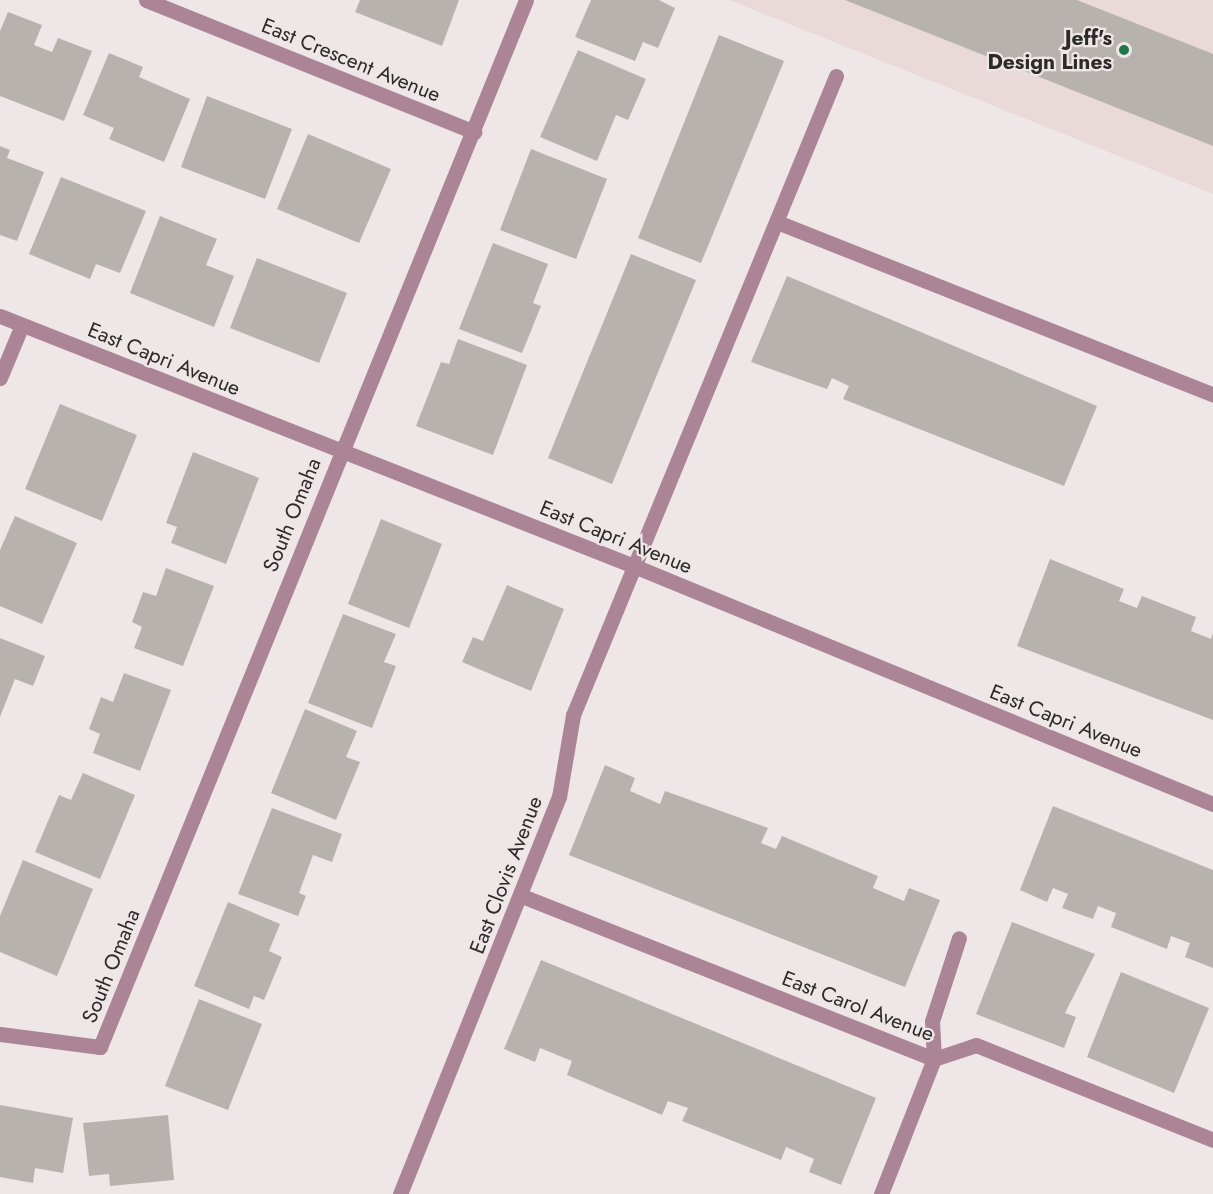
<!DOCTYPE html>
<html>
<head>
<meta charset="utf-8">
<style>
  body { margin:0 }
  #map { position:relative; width:1213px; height:1194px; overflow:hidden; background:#efe7e7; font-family:Jost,sans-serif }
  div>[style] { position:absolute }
  .built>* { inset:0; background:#e9d9d8 }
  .building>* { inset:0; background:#b8b2af }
  .minor>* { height:15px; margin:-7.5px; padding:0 7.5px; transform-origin:7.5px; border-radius:7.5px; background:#ab8596 }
  .dots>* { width:16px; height:16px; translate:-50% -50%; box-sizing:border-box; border:3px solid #efe7e7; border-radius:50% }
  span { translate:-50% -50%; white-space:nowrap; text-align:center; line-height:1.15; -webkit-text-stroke:4.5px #efe7e7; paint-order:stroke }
  .poi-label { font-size:21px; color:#2d2a2a; font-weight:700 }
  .right { translate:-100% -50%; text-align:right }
  .street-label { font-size:21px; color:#2d2a2a }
</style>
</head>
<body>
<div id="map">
  <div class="built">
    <i style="clip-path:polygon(729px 0,1213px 0,1213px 194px)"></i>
  </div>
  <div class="building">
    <i style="clip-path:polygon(360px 0,459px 0,442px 46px,355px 12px)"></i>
    <i style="clip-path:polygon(591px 0,659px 0,675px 8px,658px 48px,643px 42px,635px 61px,575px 37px)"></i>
    <i style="clip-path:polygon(845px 0,1077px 0,1213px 54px,1213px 146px)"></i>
    <i style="clip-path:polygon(8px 12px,42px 25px,34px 45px,52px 52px,58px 38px,92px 51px,64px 121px,0 96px,0 31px)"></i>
    <i style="clip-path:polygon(719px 35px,784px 61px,701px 263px,638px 238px)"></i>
    <i style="clip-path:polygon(578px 50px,646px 79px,628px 120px,616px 115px,597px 161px,540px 137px)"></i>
    <i style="clip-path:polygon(109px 53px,143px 67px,139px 77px,190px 99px,164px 162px,109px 139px,114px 128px,83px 115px)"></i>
    <i style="clip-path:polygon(207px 96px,292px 129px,265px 199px,181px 167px)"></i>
    <i style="clip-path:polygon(308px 134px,391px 169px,359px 243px,277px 209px)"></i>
    <i style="clip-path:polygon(0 146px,10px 150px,7px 158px,44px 172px,17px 241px,0 235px)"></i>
    <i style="clip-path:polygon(531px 149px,607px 179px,576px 259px,500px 230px)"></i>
    <i style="clip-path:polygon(61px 177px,146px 211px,120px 273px,96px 264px,90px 279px,29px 254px)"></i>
    <i style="clip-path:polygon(160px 216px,217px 239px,206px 265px,234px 276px,214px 327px,130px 293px)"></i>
    <i style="clip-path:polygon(493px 243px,548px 264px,533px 303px,541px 306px,522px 353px,459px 329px)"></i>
    <i style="clip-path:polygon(631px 254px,696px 280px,612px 484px,548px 458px)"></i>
    <i style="clip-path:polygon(257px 258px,347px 293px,319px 363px,230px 328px)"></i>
    <i style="clip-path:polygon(787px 276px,1097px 406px,1064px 486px,843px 399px,849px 386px,832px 378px,827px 389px,751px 362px)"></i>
    <i style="clip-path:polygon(458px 339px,527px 365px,493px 455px,416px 426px,441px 362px,449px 364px)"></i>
    <i style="clip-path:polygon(60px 404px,137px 435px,102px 521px,25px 489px)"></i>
    <i style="clip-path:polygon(193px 452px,259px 478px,226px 564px,171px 543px,177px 527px,166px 523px)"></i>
    <i style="clip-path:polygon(15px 516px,77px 543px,42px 624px,0 606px,0 550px)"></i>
    <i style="clip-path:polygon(381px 519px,442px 544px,409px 628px,348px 604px)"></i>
    <i style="clip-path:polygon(1050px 559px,1124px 589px,1119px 601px,1137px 608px,1142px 596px,1196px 617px,1191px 631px,1211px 639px,1213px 633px,1213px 720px,1017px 646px)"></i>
    <i style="clip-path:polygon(166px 568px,214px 586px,183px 666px,134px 648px,142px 627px,132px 622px,143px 592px,156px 596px)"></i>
    <i style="clip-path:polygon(507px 585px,564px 609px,531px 691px,462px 662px,473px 637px,483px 641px)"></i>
    <i style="clip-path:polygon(343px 614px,396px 634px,384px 662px,396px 666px,372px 728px,308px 703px)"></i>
    <i style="clip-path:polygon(0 638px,45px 656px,33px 686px,15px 679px,0 717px)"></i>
    <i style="clip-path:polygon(124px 673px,171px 690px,140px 771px,93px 753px,100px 734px,89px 729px,101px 697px,113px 702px)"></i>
    <i style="clip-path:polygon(305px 709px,357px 731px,346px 757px,360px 762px,336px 820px,271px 793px)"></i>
    <i style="clip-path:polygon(605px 765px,635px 778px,630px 791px,660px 804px,665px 791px,768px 828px,761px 843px,776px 849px,782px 836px,878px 876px,873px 888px,904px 901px,909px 888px,940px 900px,905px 987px,569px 855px)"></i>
    <i style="clip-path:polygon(83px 773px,135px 795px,100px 879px,35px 852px,59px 795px,71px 800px)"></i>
    <i style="clip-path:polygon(1053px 806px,1213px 870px,1213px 968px,1185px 957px,1190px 943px,1171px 936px,1167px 949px,1111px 927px,1116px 913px,1098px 906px,1093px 919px,1062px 908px,1068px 894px,1053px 888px,1047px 902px,1020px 890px)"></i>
    <i style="clip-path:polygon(272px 808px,342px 834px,332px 862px,313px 855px,299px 893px,306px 896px,298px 916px,238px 894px)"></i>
    <i style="clip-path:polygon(23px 860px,93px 889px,57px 976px,0 952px,0 916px)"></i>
    <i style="clip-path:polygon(228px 902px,280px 924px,269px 951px,282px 957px,264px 1000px,254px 996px,249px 1009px,194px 986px)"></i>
    <i style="clip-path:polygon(1012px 922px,1095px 954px,1065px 1013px,1076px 1017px,1064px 1048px,976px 1014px)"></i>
    <i style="clip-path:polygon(541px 960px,876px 1098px,841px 1185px,809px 1172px,814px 1159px,786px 1147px,781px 1160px,682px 1121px,688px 1108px,668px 1101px,662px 1115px,567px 1075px,572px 1061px,540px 1048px,535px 1062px,504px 1049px)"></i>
    <i style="clip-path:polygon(1121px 972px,1209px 1008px,1174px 1093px,1087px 1057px)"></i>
    <i style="clip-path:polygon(199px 999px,262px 1024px,228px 1110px,165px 1086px)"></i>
    <i style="clip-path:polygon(0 1105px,73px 1118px,63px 1173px,35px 1168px,33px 1183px,0 1177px)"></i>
    <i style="clip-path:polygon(168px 1115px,174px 1180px,110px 1186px,109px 1174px,89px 1176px,83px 1123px)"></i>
  </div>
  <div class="minor">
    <i style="left:146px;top:0;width:354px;rotate:21.9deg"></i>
    <i style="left:777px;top:222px;width:469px;rotate:21.6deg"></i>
    <i style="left:0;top:316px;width:682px;rotate:21.52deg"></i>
    <i style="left:634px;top:566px;width:626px;rotate:22.35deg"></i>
    <i style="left:0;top:378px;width:57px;rotate:-67.5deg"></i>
    <i style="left:522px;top:896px;width:443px;rotate:21.6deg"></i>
    <i style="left:934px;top:1059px;width:44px;rotate:-18.4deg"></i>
    <i style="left:976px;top:1045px;width:255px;rotate:21.8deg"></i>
    <i style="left:0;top:1034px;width:101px;rotate:7.4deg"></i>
    <i style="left:100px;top:1047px;width:1130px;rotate:-67.86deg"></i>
    <i style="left:400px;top:1194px;width:428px;rotate:-68.2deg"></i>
    <i style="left:559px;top:797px;width:83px;rotate:-80.3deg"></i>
    <i style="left:573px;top:715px;width:691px;rotate:-67.63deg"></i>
    <i style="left:881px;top:1194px;width:145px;rotate:-68.6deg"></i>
    <i style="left:934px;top:1059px;width:38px;rotate:-93deg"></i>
    <i style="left:932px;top:1021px;width:87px;rotate:-72deg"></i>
  </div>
  <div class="dots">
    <i style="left:1124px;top:50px;background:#207649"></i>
  </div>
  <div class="poi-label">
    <span class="right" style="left:1112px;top:50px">Jeff's<br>Design Lines</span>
  </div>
  <div class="street-label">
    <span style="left:351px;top:60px;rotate:22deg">East Crescent Avenue</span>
    <span style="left:164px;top:359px;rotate:22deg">East Capri Avenue</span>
    <span style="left:292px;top:515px;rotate:-68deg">South Omaha</span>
    <span style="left:616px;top:537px;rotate:22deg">East Capri Avenue</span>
    <span style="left:1066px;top:721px;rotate:22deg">East Capri Avenue</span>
    <span style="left:506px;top:875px;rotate:-69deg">East Clovis Avenue</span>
    <span style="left:111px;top:966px;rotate:-68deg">South Omaha</span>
    <span style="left:858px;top:1006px;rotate:21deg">East Carol Avenue</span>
  </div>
</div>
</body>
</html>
